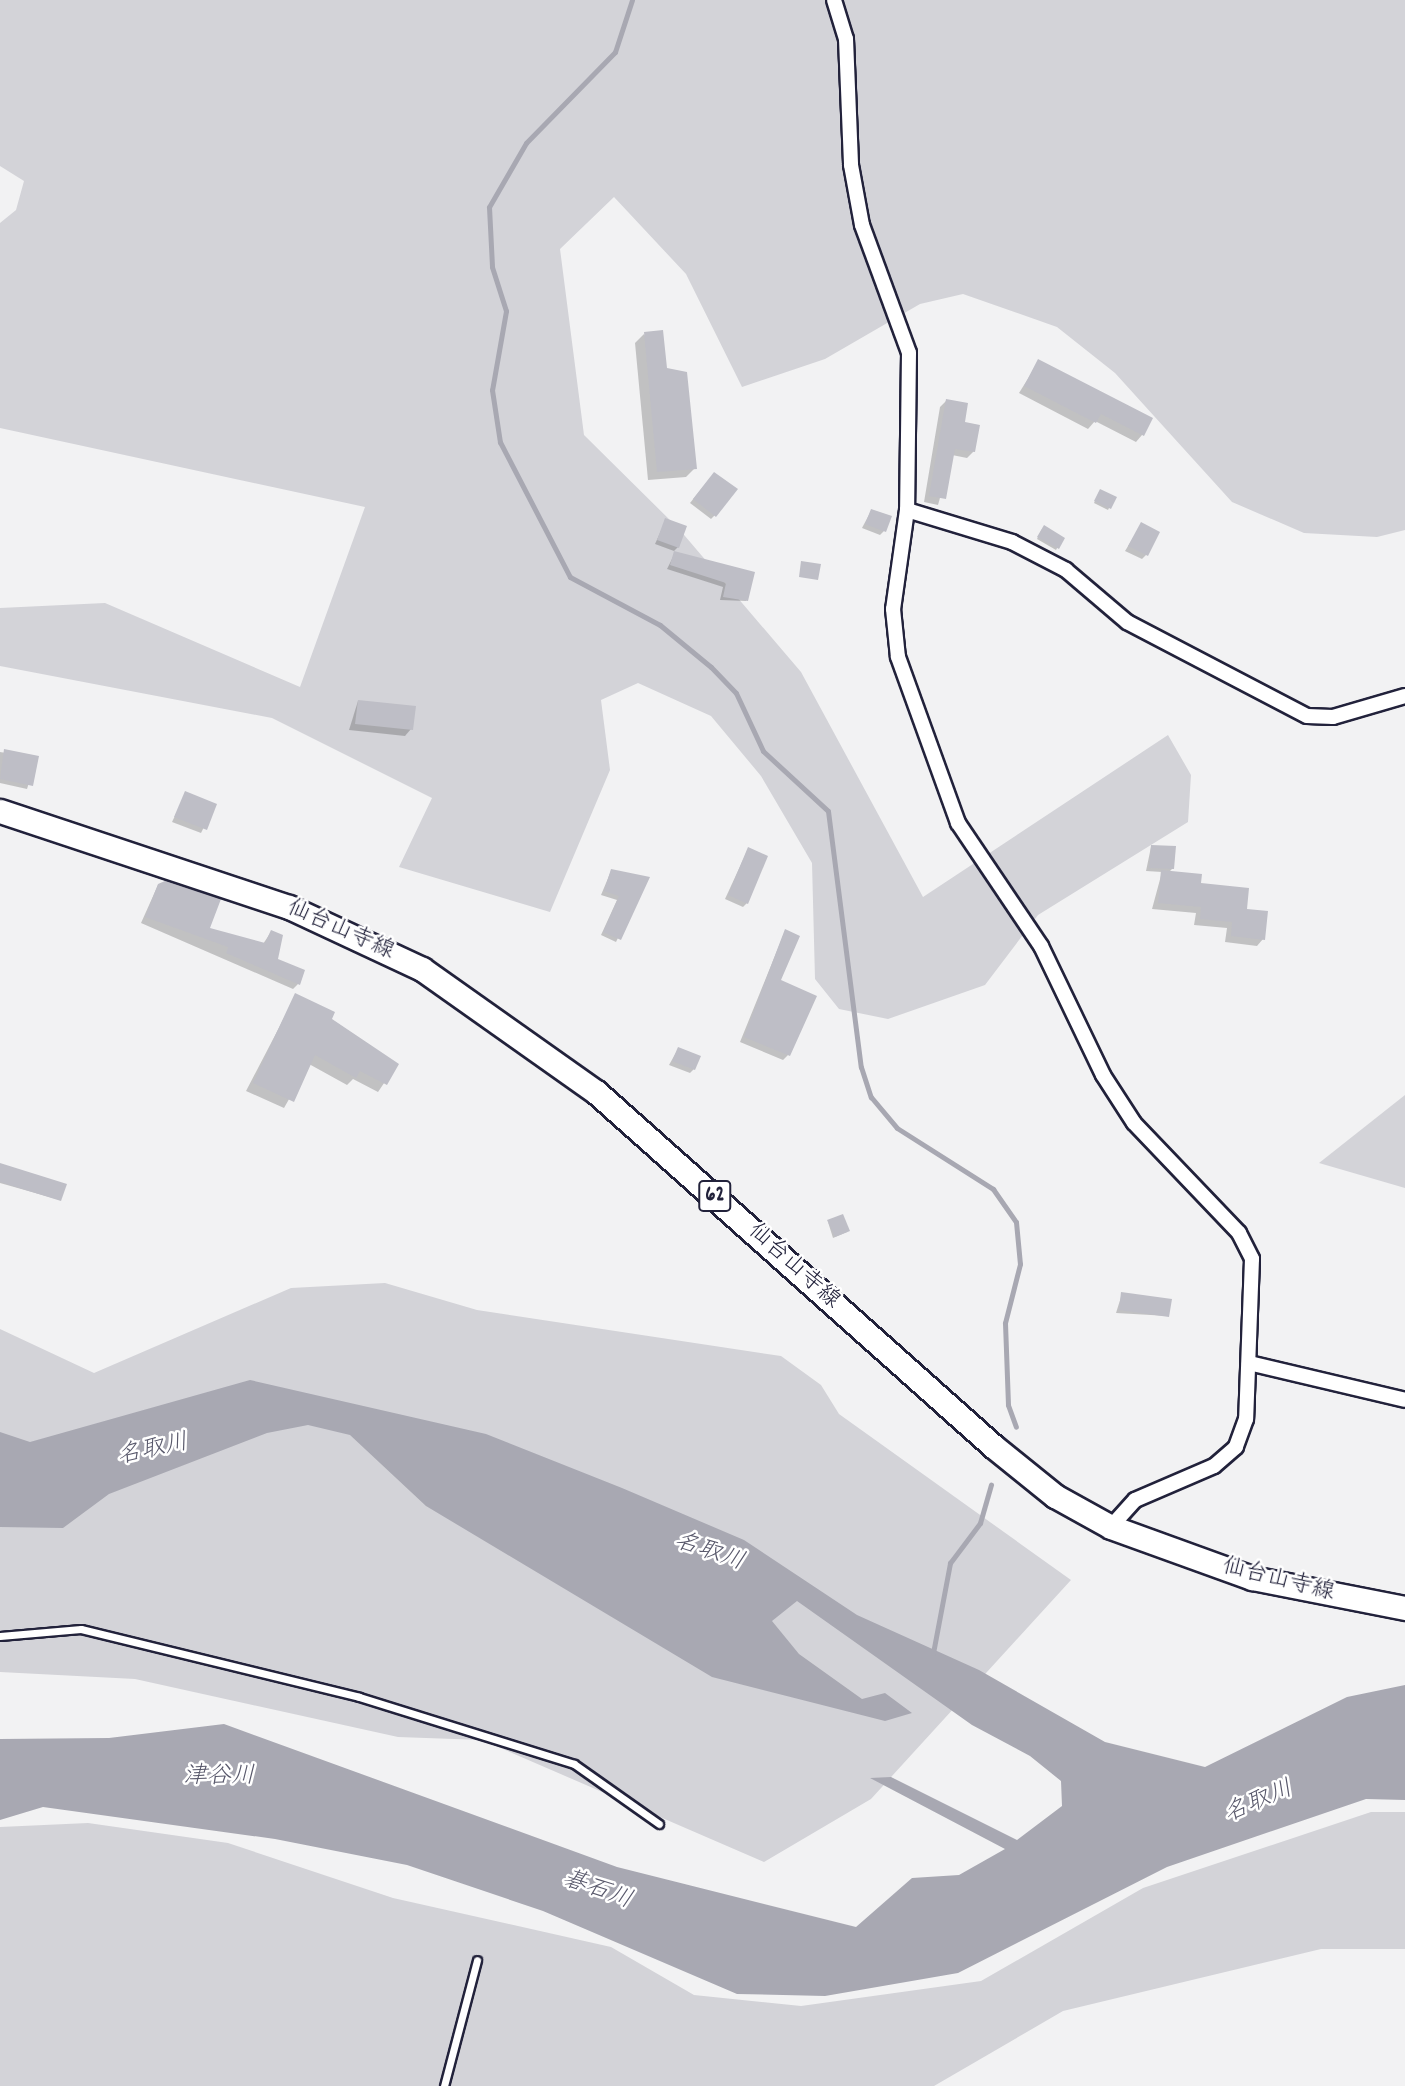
<!DOCTYPE html>
<html>
<head>
<meta charset="utf-8">
<style>
  body { margin:0 }
  #map { position:relative; width:1405px; height:2086px; overflow:hidden; background:#f2f2f3; font-family:Dekko,"Klee One",sans-serif }
  div>[style] { position:absolute }
  .green>* { inset:0; background:#d3d3d8 }
  .water>* { inset:0; background:#a8a8b2 }
  .shadow>* { inset:0; background:#0003 }
  .stream>* { height:5px; margin:-2.5px; padding:0 2.5px; transform-origin:2.5px; border-radius:2.5px; background:#a8a8b2 }
  .building>* { inset:0; background:#bebec6 }
  .roads { filter:drop-shadow(2px 0 #22223b) drop-shadow(-2px 0 #22223b) drop-shadow(0 2px #22223b) drop-shadow(0 -2px #22223b) }
  .lane>* { height:7px; margin:-3.5px; padding:0 3.5px; transform-origin:3.5px; border-radius:3.5px; background:#fff }
  .street>* { height:14px; margin:-7px; padding:0 7px; transform-origin:7px; border-radius:7px; background:#fff }
  .primary>* { height:23px; margin:-11.5px; padding:0 11.5px; transform-origin:11.5px; border-radius:11.5px; background:#fff }
  span { translate:-50% -50%; white-space:nowrap; text-align:center; line-height:1.15; -webkit-text-stroke:5px #fff; paint-order:stroke }
  .shield-label span { padding:2px 5px; background:#fff; border:2px solid; border-radius:5px; -webkit-text-stroke-width:0 }
  .shield-label { font-size:21px; color:#22223b; font-weight:700 }
  .street-label { font-size:23px; color:#22223b }
  .water-label { font-size:24px; color:#58586b; font-style:italic }
</style>
</head>
<body>
<div id="map">
  <div class="green">
    <i style="clip-path:polygon(0 0,1405px 0,1405px 530px,1377px 537px,1304px 533px,1232px 502px,1115px 373px,1057px 327px,963px 294px,920px 304px,825px 359px,742px 387px,686px 274px,614px 197px,560px 249px,584px 435px,679px 529px,801px 672px,923px 897px,1168px 735px,1191px 775px,1188px 822px,1038px 915px,985px 985px,888px 1019px,839px 1009px,815px 979px,812px 863px,761px 776px,711px 716px,638px 683px,601px 700px,610px 770px,550px 912px,399px 867px,432px 798px,272px 718px,0 666px,0 608px,105px 603px,300px 687px,365px 507px,0 428px,0 223px,16px 210px,24px 181px,0 166px)"></i>
    <i style="clip-path:polygon(1405px 1095px,1405px 1188px,1319px 1163px)"></i>
    <i style="clip-path:polygon(385px 1283px,477px 1310px,781px 1356px,821px 1385px,839px 1414px,1071px 1580px,871px 1799px,764px 1862px,482px 1740px,398px 1737px,135px 1679px,0 1672px,0 1329px,94px 1373px,291px 1288px)"></i>
    <i style="clip-path:polygon(1371px 1812px,1405px 1812px,1405px 1949px,1321px 1949px,1063px 2011px,934px 2086px,0 2086px,0 1827px,88px 1823px,228px 1843px,393px 1898px,611px 1947px,694px 1995px,801px 2006px,981px 1981px,1143px 1888px)"></i>
  </div>
  <div class="water">
    <i style="clip-path:polygon(250px 1380px,486px 1434px,622px 1488px,744px 1540px,857px 1615px,979px 1670px,1105px 1742px,1205px 1767px,1347px 1697px,1405px 1685px,1405px 1800px,1366px 1799px,1167px 1867px,958px 1973px,825px 1996px,737px 1994px,543px 1911px,407px 1865px,275px 1839px,43px 1807px,0 1820px,0 1739px,109px 1738px,224px 1724px,617px 1867px,856px 1927px,912px 1878px,959px 1875px,1005px 1849px,870px 1778px,891px 1777px,1017px 1840px,1062px 1806px,1061px 1781px,1030px 1756px,972px 1725px,797px 1601px,772px 1621px,799px 1654px,862px 1699px,885px 1693px,912px 1713px,885px 1721px,712px 1677px,426px 1506px,350px 1435px,308px 1425px,267px 1433px,109px 1494px,63px 1528px,0 1527px,0 1432px,30px 1442px)"></i>
  </div>
  <div class="shadow">
    <i style="clip-path:polygon(644px 334px,665px 369px,695px 468px,686px 477px,648px 480px,635px 343px)"></i>
    <i style="clip-path:polygon(1039px 361px,1150px 419px,1142px 435px,1136px 442px,1095px 421px,1088px 429px,1019px 393px)"></i>
    <i style="clip-path:polygon(946px 401px,974px 451px,967px 458px,952px 455px,938px 505px,924px 502px,940px 407px)"></i>
    <i style="clip-path:polygon(710px 478px,715px 515px,711px 519px,690px 503px)"></i>
    <i style="clip-path:polygon(1099px 492px,1114px 498px,1108px 510px,1094px 503px)"></i>
    <i style="clip-path:polygon(871px 511px,884px 531px,880px 535px,862px 528px)"></i>
    <i style="clip-path:polygon(666px 520px,678px 547px,674px 551px,655px 544px)"></i>
    <i style="clip-path:polygon(1141px 525px,1146px 555px,1142px 559px,1125px 551px)"></i>
    <i style="clip-path:polygon(1042px 529px,1063px 538px,1056px 550px,1037px 539px)"></i>
    <i style="clip-path:polygon(675px 553px,752px 573px,746px 601px,720px 600px,723px 587px,667px 569px)"></i>
    <i style="clip-path:polygon(358px 701px,411px 729px,405px 736px,349px 730px)"></i>
    <i style="clip-path:polygon(0 752px,37px 758px,27px 789px,0 783px)"></i>
    <i style="clip-path:polygon(186px 793px,215px 805px,201px 833px,172px 822px)"></i>
    <i style="clip-path:polygon(1151px 847px,1173px 868px,1169px 872px,1199px 885px,1263px 939px,1257px 946px,1225px 942px,1227px 928px,1194px 925px,1196px 913px,1152px 909px,1162px 872px,1146px 871px)"></i>
    <i style="clip-path:polygon(748px 849px,747px 903px,743px 907px,725px 899px)"></i>
    <i style="clip-path:polygon(611px 871px,647px 878px,616px 942px,601px 935px,617px 900px,601px 895px)"></i>
    <i style="clip-path:polygon(158px 885px,208px 929px,263px 944px,271px 932px,276px 960px,303px 971px,298px 984px,293px 989px,141px 923px)"></i>
    <i style="clip-path:polygon(785px 931px,779px 981px,788px 1055px,783px 1060px,740px 1042px)"></i>
    <i style="clip-path:polygon(296px 995px,397px 1064px,378px 1092px,353px 1079px,347px 1085px,309px 1064px,284px 1108px,246px 1091px)"></i>
    <i style="clip-path:polygon(678px 1049px,694px 1069px,690px 1073px,669px 1065px)"></i>
    <i style="clip-path:polygon(0 1165px,60px 1200px,0 1183px)"></i>
    <i style="clip-path:polygon(828px 1222px,847px 1232px,833px 1238px)"></i>
    <i style="clip-path:polygon(1122px 1294px,1168px 1316px,1116px 1313px)"></i>
  </div>
  <div class="stream">
    <i style="left:632px;top:0;width:55px;rotate:108.1deg"></i>
    <i style="left:615px;top:52px;width:127px;rotate:134.4deg"></i>
    <i style="left:526px;top:143px;width:74px;rotate:120deg"></i>
    <i style="left:489px;top:207px;width:60px;rotate:87.1deg"></i>
    <i style="left:492px;top:267px;width:46px;rotate:72.3deg"></i>
    <i style="left:506px;top:311px;width:80px;rotate:100deg"></i>
    <i style="left:492px;top:390px;width:53px;rotate:81.3deg"></i>
    <i style="left:500px;top:442px;width:152px;rotate:62.6deg"></i>
    <i style="left:570px;top:577px;width:102px;rotate:28.1deg"></i>
    <i style="left:660px;top:625px;width:66px;rotate:39.5deg"></i>
    <i style="left:711px;top:667px;width:36px;rotate:46deg"></i>
    <i style="left:736px;top:693px;width:64px;rotate:65deg"></i>
    <i style="left:763px;top:751px;width:88px;rotate:42.7deg"></i>
    <i style="left:828px;top:811px;width:258px;rotate:82.7deg"></i>
    <i style="left:861px;top:1067px;width:32px;rotate:72deg"></i>
    <i style="left:871px;top:1097px;width:40px;rotate:50deg"></i>
    <i style="left:897px;top:1128px;width:114px;rotate:32.4deg"></i>
    <i style="left:993px;top:1189px;width:40px;rotate:55.1deg"></i>
    <i style="left:1016px;top:1222px;width:42px;rotate:84.6deg"></i>
    <i style="left:1020px;top:1264px;width:61px;rotate:104.3deg"></i>
    <i style="left:1005px;top:1323px;width:82px;rotate:87.9deg"></i>
    <i style="left:1008px;top:1405px;width:23px;rotate:70deg"></i>
    <i style="left:933px;top:1653px;width:92px;rotate:-79.3deg"></i>
    <i style="left:950px;top:1563px;width:50px;rotate:-53.1deg"></i>
    <i style="left:980px;top:1523px;width:40px;rotate:-74deg"></i>
  </div>
  <div class="building">
    <i style="clip-path:polygon(663px 330px,667px 368px,687px 372px,697px 469px,657px 472px,644px 332px)"></i>
    <i style="clip-path:polygon(1038px 359px,1153px 418px,1144px 436px,1101px 414px,1096px 423px,1024px 386px)"></i>
    <i style="clip-path:polygon(946px 399px,968px 403px,965px 422px,980px 425px,975px 452px,955px 449px,946px 499px,929px 496px)"></i>
    <i style="clip-path:polygon(714px 472px,738px 489px,716px 517px,693px 499px)"></i>
    <i style="clip-path:polygon(1100px 489px,1117px 497px,1111px 509px,1094px 501px)"></i>
    <i style="clip-path:polygon(871px 509px,892px 516px,886px 532px,865px 524px)"></i>
    <i style="clip-path:polygon(665px 518px,687px 526px,679px 548px,657px 540px)"></i>
    <i style="clip-path:polygon(1141px 522px,1160px 532px,1148px 556px,1128px 546px)"></i>
    <i style="clip-path:polygon(1044px 525px,1065px 538px,1059px 549px,1037px 537px)"></i>
    <i style="clip-path:polygon(674px 551px,755px 572px,748px 601px,723px 597px,726px 583px,670px 565px)"></i>
    <i style="clip-path:polygon(801px 561px,821px 564px,818px 580px,799px 577px)"></i>
    <i style="clip-path:polygon(358px 700px,416px 706px,413px 730px,355px 724px)"></i>
    <i style="clip-path:polygon(4px 749px,39px 756px,33px 786px,0 779px)"></i>
    <i style="clip-path:polygon(185px 791px,217px 804px,207px 830px,174px 817px)"></i>
    <i style="clip-path:polygon(1151px 845px,1176px 846px,1174px 869px,1149px 868px)"></i>
    <i style="clip-path:polygon(748px 847px,768px 856px,748px 904px,728px 895px)"></i>
    <i style="clip-path:polygon(611px 869px,650px 877px,621px 940px,603px 932px,619px 896px,604px 891px)"></i>
    <i style="clip-path:polygon(1161px 870px,1202px 874px,1201px 883px,1249px 888px,1247px 909px,1268px 911px,1265px 940px,1231px 936px,1232px 922px,1200px 919px,1201px 907px,1158px 903px)"></i>
    <i style="clip-path:polygon(165px 881px,221px 899px,210px 928px,265px 943px,271px 930px,283px 935px,278px 959px,305px 970px,300px 985px,226px 953px,228px 947px,145px 917px,158px 884px)"></i>
    <i style="clip-path:polygon(785px 929px,800px 936px,781px 980px,817px 996px,790px 1056px,744px 1037px)"></i>
    <i style="clip-path:polygon(295px 993px,335px 1012px,332px 1019px,399px 1064px,387px 1085px,360px 1071px,356px 1078px,315px 1055px,294px 1102px,253px 1083px)"></i>
    <i style="clip-path:polygon(678px 1047px,701px 1056px,695px 1070px,672px 1061px)"></i>
    <i style="clip-path:polygon(0 1163px,67px 1184px,61px 1201px,0 1182px)"></i>
    <i style="clip-path:polygon(843px 1214px,850px 1231px,835px 1237px,827px 1220px)"></i>
    <i style="clip-path:polygon(1121px 1292px,1172px 1299px,1169px 1317px,1119px 1310px)"></i>
  </div>
  <div class="roads">
    <div class="lane">
      <i style="left:0;top:1636px;width:81px;rotate:-4.9deg"></i>
      <i style="left:81px;top:1629px;width:286px;rotate:13.7deg"></i>
      <i style="left:359px;top:1697px;width:225px;rotate:17.3deg"></i>
      <i style="left:574px;top:1764px;width:104px;rotate:35.2deg"></i>
      <i style="left:444px;top:2086px;width:130px;rotate:-75.3deg"></i>
    </div>
    <div class="street">
      <i style="left:834px;top:0;width:41px;rotate:72.9deg"></i>
      <i style="left:846px;top:39px;width:126px;rotate:87.7deg"></i>
      <i style="left:851px;top:165px;width:61px;rotate:79.6deg"></i>
      <i style="left:862px;top:225px;width:136px;rotate:69.8deg"></i>
      <i style="left:909px;top:353px;width:157px;rotate:90.7deg"></i>
      <i style="left:907px;top:510px;width:100px;rotate:98deg"></i>
      <i style="left:893px;top:609px;width:48px;rotate:84.1deg"></i>
      <i style="left:898px;top:657px;width:177px;rotate:70.1deg"></i>
      <i style="left:958px;top:823px;width:148px;rotate:56deg"></i>
      <i style="left:1041px;top:946px;width:143px;rotate:64.3deg"></i>
      <i style="left:1103px;top:1075px;width:57px;rotate:57.1deg"></i>
      <i style="left:1134px;top:1123px;width:152px;rotate:46.3deg"></i>
      <i style="left:1239px;top:1233px;width:29px;rotate:63deg"></i>
      <i style="left:1252px;top:1259px;width:160px;rotate:92.1deg"></i>
      <i style="left:1246px;top:1419px;width:30px;rotate:110deg"></i>
      <i style="left:1236px;top:1447px;width:29px;rotate:139deg"></i>
      <i style="left:1214px;top:1466px;width:86px;rotate:156.7deg"></i>
      <i style="left:1135px;top:1500px;width:36px;rotate:132deg"></i>
      <i style="left:907px;top:510px;width:110px;rotate:16.9deg"></i>
      <i style="left:1012px;top:542px;width:61px;rotate:27.4deg"></i>
      <i style="left:1066px;top:570px;width:80px;rotate:40.4deg"></i>
      <i style="left:1127px;top:622px;width:203px;rotate:27.6deg"></i>
      <i style="left:1307px;top:716px;width:26px;rotate:2deg"></i>
      <i style="left:1333px;top:717px;width:75px;rotate:-16.3deg"></i>
      <i style="left:1249px;top:1363px;width:160px;rotate:13.3deg"></i>
    </div>
    <div class="primary">
      <i style="left:0;top:811px;width:305px;rotate:18.4deg"></i>
      <i style="left:289px;top:907px;width:147px;rotate:25deg"></i>
      <i style="left:422px;top:969px;width:213px;rotate:35.3deg"></i>
      <i style="left:596px;top:1092px;width:532px;rotate:41.72deg"></i>
      <i style="left:993px;top:1446px;width:80px;rotate:38.9deg"></i>
      <i style="left:1055px;top:1496px;width:64px;rotate:29deg"></i>
      <i style="left:1111px;top:1527px;width:150px;rotate:19.9deg"></i>
      <i style="left:1252px;top:1578px;width:156px;rotate:11.1deg"></i>
    </div>
  </div>
  <div class="shield-label">
    <span style="left:715px;top:1196px">62</span>
  </div>
  <div class="street-label">
    <span style="left:340px;top:931px;rotate:24deg">仙台山寺線</span>
    <span style="left:793px;top:1267px;rotate:42deg">仙台山寺線</span>
    <span style="left:1278px;top:1581px;rotate:14deg">仙台山寺線</span>
  </div>
  <div class="water-label">
    <span style="left:153px;top:1451px;rotate:-12deg">名取川</span>
    <span style="left:709px;top:1553px;rotate:19deg">名取川</span>
    <span style="left:219px;top:1778px">津谷川</span>
    <span style="left:1259px;top:1803px;rotate:-23deg">名取川</span>
    <span style="left:597px;top:1891px;rotate:20deg">碁石川</span>
  </div>
</div>
</body>
</html>
